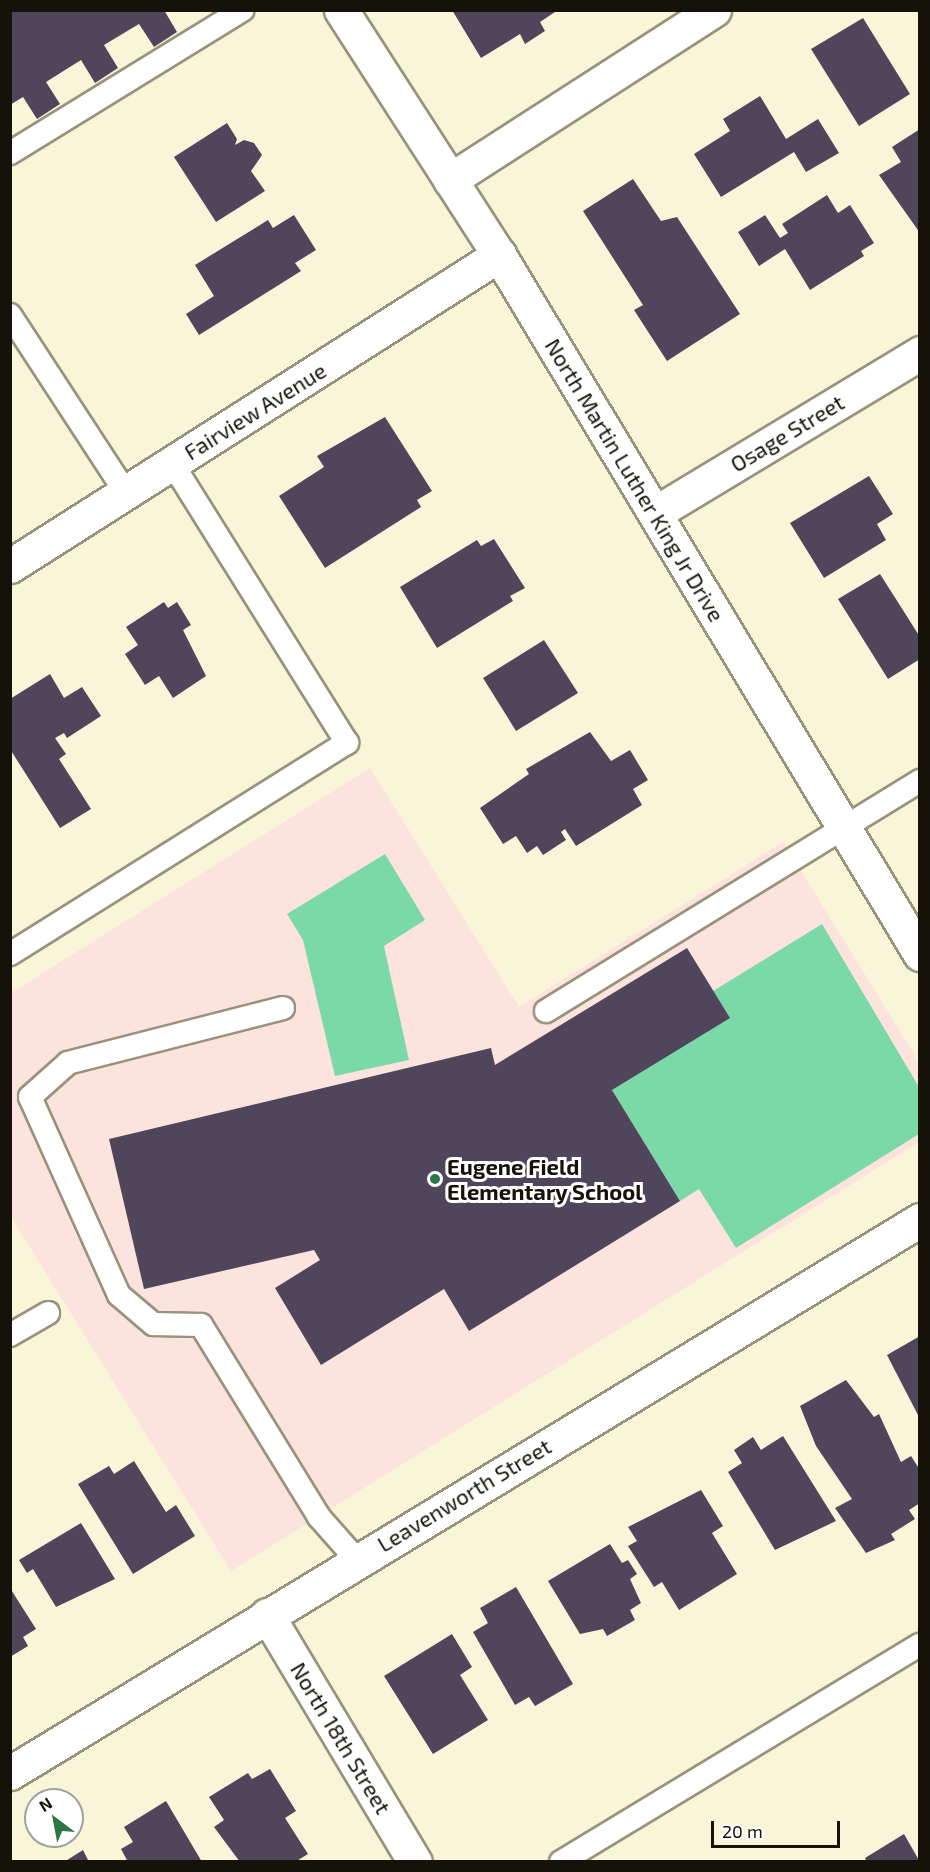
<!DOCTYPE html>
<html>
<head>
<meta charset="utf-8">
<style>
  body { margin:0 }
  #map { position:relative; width:930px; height:1872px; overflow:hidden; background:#f9f5d9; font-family:"Exo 2",sans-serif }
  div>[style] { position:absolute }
  .education>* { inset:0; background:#fde3de }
  .green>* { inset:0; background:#7bd9a8 }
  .building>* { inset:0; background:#50465b }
  .roads { filter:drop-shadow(2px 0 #98937a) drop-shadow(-2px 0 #98937a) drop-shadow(0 2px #98937a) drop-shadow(0 -2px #98937a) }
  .lane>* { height:22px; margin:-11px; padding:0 11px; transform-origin:11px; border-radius:11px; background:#fff }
  .street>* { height:33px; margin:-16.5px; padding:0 16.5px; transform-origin:16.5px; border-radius:16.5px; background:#fff }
  .secondary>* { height:33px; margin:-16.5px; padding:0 16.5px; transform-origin:16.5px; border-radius:16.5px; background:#fff }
  .dots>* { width:16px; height:16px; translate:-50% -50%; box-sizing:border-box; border:3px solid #fff; border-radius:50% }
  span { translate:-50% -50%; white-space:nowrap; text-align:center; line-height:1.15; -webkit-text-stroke:6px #fff; paint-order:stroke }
  .street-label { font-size:22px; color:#141209 }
  .poi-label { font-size:22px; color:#141209; font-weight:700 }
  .left { translate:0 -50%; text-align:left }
  .frame { position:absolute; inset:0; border:12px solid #141209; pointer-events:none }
  .north { position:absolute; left:24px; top:1788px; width:60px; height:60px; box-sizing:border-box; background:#fff; border:2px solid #a1a09d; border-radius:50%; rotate:328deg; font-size:16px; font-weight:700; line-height:24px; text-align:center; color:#141209 }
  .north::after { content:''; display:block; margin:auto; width:21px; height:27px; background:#2d7745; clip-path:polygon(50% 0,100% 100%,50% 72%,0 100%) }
  .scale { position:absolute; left:711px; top:1821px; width:129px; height:27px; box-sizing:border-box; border:3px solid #141209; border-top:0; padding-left:8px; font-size:18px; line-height:21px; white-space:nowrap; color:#141209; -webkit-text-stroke:4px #fff; paint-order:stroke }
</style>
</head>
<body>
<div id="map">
  <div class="education">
    <i style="clip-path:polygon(370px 768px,519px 1007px,783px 842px,919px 1062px,919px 1142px,231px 1571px,11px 1217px,11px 993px)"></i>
  </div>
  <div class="green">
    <i style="clip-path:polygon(385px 854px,425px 920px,384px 946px,409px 1060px,335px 1076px,303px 940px,287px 914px)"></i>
    <i style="clip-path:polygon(822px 924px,919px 1087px,919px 1134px,736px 1248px,699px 1189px,680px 1201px,612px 1090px,729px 1017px,713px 991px)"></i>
  </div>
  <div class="building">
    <i style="clip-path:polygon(10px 10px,164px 10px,177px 32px,154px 47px,139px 24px,104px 45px,118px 68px,95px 83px,81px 60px,46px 82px,60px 104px,37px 119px,23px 97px,10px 105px)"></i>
    <i style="clip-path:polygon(452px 10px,558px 10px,540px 22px,545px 31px,525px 44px,520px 34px,481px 58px)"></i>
    <i style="clip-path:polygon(863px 18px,910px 94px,859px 126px,811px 49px)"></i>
    <i style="clip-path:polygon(760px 96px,786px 139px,818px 119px,839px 153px,806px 172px,794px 152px,721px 197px,694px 154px,730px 131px,723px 119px)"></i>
    <i style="clip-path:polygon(227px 123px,237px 139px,235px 145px,244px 140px,254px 143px,262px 155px,251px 171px,265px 191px,216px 222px,174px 157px)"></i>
    <i style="clip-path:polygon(920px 129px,920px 233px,879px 175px,901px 162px,892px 147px)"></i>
    <i style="clip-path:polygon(633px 179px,661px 221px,677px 217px,740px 314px,667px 361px,634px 310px,643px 305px,583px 211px)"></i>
    <i style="clip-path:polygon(827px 195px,838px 213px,850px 205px,874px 243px,861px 251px,864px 256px,810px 290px,785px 249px,759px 266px,738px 232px,765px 215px,780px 238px,788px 233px,782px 224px)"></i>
    <i style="clip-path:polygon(294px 215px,316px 250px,295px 263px,301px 271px,199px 335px,186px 314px,214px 296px,195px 265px,268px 220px,273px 228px)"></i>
    <i style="clip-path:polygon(385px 417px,432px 491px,417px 500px,421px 507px,325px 568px,279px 496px,324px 467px,317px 456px)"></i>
    <i style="clip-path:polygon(869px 476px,893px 514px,877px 524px,886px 540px,824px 578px,790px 523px)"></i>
    <i style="clip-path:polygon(494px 539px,525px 588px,510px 596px,513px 601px,437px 648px,400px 587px,477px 540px,481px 546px)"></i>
    <i style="clip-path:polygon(880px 574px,920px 637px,920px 659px,888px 679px,838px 599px)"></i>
    <i style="clip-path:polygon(164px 602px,168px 608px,177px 602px,191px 625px,183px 630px,206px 676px,173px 698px,159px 676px,145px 685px,125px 654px,138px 645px,126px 627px)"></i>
    <i style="clip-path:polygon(544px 640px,578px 693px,516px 731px,483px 678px)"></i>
    <i style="clip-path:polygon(50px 674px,64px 698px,82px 687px,101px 716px,67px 738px,64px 733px,55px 738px,66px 754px,59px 759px,91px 809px,60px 828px,10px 749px,10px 699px)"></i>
    <i style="clip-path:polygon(590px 732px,611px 761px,630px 750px,648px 780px,633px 789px,642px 805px,576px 846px,565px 829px,561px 832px,566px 840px,543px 855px,537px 846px,527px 853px,516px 836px,503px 844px,480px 808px,529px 774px,526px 769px)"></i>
    <i style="clip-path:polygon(687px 948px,730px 1018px,612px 1090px,680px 1201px,469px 1331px,444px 1289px,321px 1365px,275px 1288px,320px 1260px,314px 1250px,144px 1289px,109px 1139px,491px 1048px,495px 1065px)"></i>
    <i style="clip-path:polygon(920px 1336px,920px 1419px,887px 1355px)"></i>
    <i style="clip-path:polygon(846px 1380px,874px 1417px,879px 1414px,901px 1462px,911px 1456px,920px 1470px,920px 1503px,909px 1510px,915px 1519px,891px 1534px,895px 1540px,866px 1553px,835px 1508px,852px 1499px,816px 1446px,800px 1406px)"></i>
    <i style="clip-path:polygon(783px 1436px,836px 1521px,775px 1550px,728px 1472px,742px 1463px,734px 1450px,753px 1437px,761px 1450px)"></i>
    <i style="clip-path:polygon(134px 1461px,166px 1512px,176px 1505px,195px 1536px,133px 1574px,78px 1484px,109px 1466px,114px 1474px)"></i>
    <i style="clip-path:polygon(701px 1490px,723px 1526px,712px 1533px,737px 1574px,679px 1610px,662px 1582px,654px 1587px,628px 1546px,637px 1541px,628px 1527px)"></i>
    <i style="clip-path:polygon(81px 1523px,115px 1579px,56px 1607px,33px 1569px,27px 1573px,19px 1560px)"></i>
    <i style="clip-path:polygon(610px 1544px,622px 1563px,628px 1560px,637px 1574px,630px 1579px,641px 1603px,630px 1610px,635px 1620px,607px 1636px,603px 1629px,580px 1634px,548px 1581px)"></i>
    <i style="clip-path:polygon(516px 1587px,573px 1684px,535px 1706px,529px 1697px,515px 1705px,473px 1632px,488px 1623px,480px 1608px)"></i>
    <i style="clip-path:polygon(10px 1588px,36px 1629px,23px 1637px,28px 1646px,10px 1657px)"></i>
    <i style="clip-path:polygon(452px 1634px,472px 1667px,460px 1675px,488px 1720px,433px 1754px,384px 1676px)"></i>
    <i style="clip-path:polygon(270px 1769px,296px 1811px,285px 1818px,308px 1854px,295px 1862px,240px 1862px,214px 1827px,224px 1820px,209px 1797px,248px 1773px,252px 1779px)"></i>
    <i style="clip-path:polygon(166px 1801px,202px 1862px,128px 1862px,121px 1849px,133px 1842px,124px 1827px)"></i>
    <i style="clip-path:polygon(904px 1834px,920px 1862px,867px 1862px,865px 1858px)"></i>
    <i style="clip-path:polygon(83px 1850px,89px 1862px,64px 1862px)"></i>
  </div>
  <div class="roads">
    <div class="lane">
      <i style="left:10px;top:153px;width:273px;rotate:-31.6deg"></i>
      <i style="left:10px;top:315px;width:212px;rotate:56.9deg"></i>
      <i style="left:10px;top:954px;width:398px;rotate:-32.1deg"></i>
      <i style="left:347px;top:743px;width:330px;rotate:-122deg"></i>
      <i style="left:283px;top:1008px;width:222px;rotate:165.7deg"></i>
      <i style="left:68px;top:1063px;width:51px;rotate:138.2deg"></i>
      <i style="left:30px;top:1097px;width:217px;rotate:65.8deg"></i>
      <i style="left:119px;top:1295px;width:45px;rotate:40.5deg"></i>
      <i style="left:153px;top:1324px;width:48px;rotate:1.2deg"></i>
      <i style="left:201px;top:1325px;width:225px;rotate:58.4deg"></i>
      <i style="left:319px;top:1517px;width:57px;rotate:48.5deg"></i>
      <i style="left:546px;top:1011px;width:439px;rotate:-31.6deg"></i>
      <i style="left:10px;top:1335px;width:44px;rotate:-30.1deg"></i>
      <i style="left:561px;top:1862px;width:419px;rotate:-31.2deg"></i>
    </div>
    <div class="street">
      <i style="left:450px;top:180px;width:314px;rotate:-32.8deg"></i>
      <i style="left:655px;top:513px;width:310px;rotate:-31.1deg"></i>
      <i style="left:10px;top:566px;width:580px;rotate:-32.46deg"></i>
      <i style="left:267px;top:1615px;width:288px;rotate:59.1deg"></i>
      <i style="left:10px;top:1773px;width:1065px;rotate:-31.29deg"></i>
    </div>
    <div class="secondary">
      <i style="left:341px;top:10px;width:292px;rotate:57.2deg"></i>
      <i style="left:499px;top:255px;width:816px;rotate:58.94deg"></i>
    </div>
  </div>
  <div class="dots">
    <i style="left:435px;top:1179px;background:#2d7745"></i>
  </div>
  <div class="street-label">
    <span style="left:255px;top:411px;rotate:-32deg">Fairview Avenue</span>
    <span style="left:787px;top:433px;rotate:-31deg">Osage Street</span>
    <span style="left:635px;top:480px;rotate:59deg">North Martin Luther King Jr Drive</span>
    <span style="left:464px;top:1495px;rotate:-31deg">Leavenworth Street</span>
    <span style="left:341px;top:1738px;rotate:59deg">North 18th Street</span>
  </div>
  <div class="poi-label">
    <span class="left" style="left:447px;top:1179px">Eugene Field<br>Elementary School</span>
  </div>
  <div class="frame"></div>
  <div class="north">N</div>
  <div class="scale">20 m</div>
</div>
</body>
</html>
